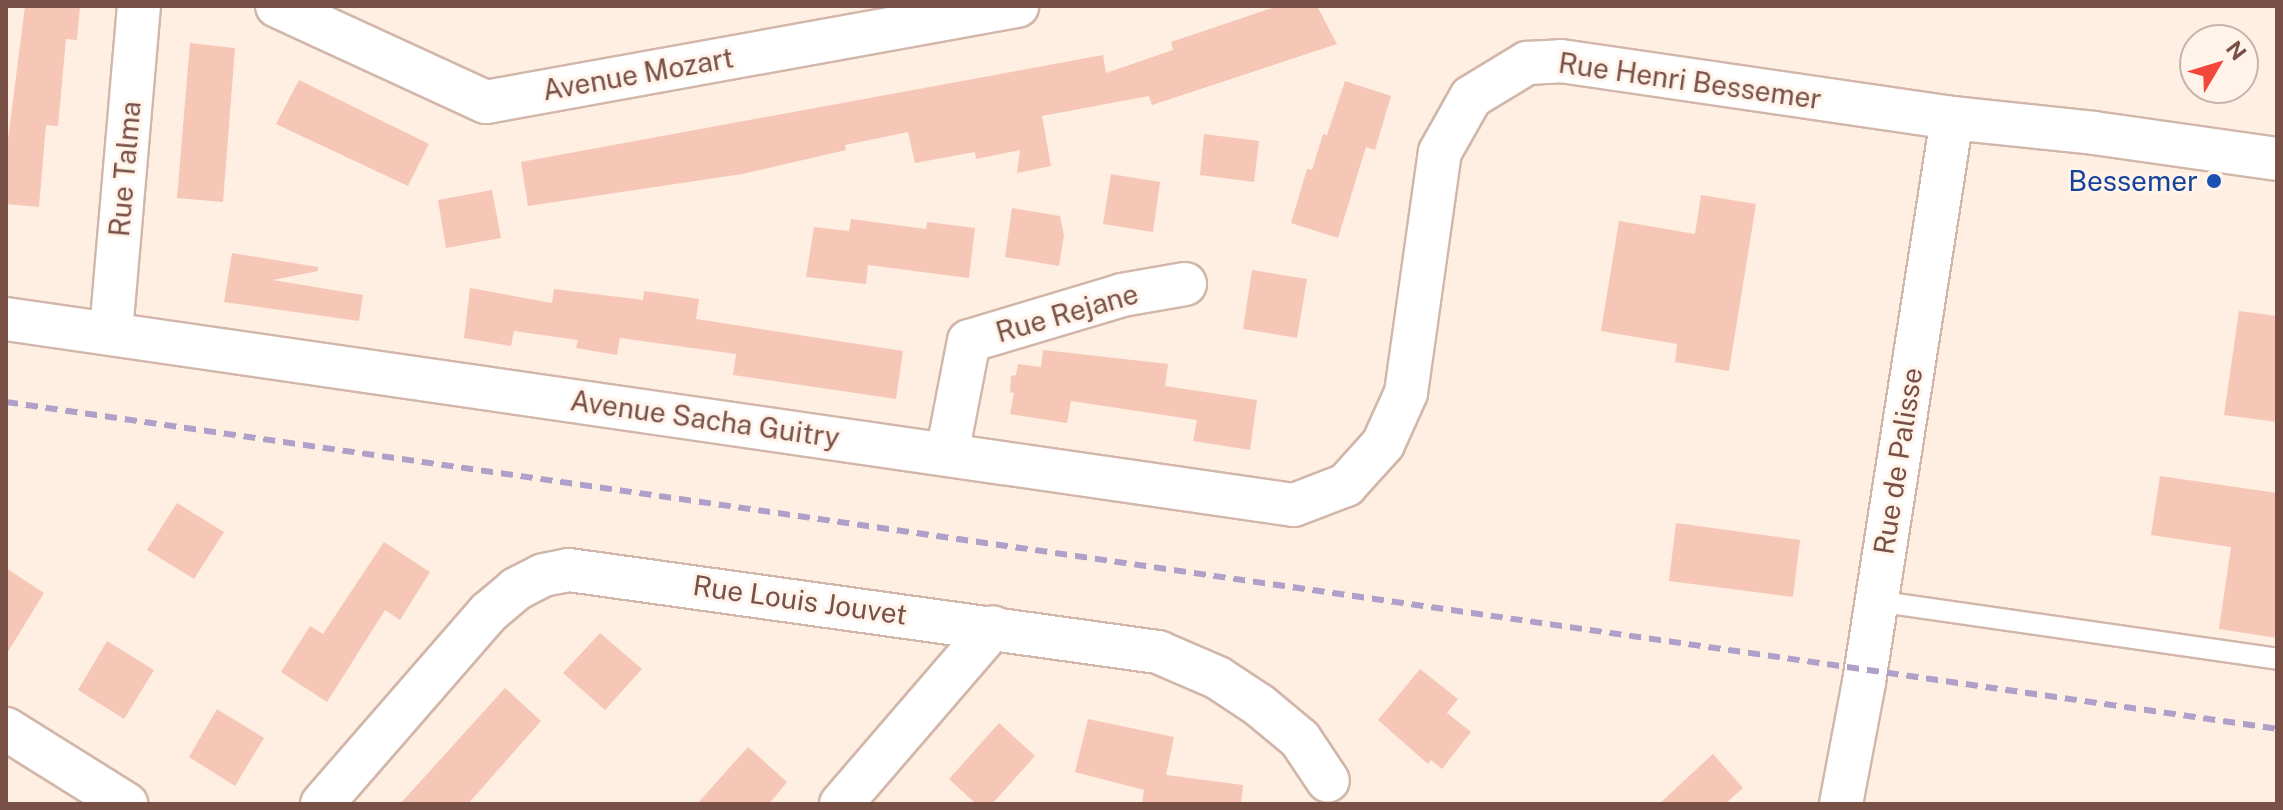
<!DOCTYPE html>
<html>
<head>
<meta charset="utf-8">
<style>
  body { margin:0 }
  #map { position:relative; width:2283px; height:810px; overflow:hidden; background:#feefe2; font-family:"Public Sans",sans-serif }
  div>[style] { position:absolute }
  .building>* { inset:0; background:#f6c6b7 }
  .roads { filter:drop-shadow(2px 0 #d2b6aa) drop-shadow(-2px 0 #d2b6aa) drop-shadow(0 2px #d2b6aa) drop-shadow(0 -2px #d2b6aa) }
  .service>* { height:20px; margin:-10px; padding:0 10px; transform-origin:10px; border-radius:10px; background:#fff }
  .minor>* { height:42px; margin:-21px; padding:0 21px; transform-origin:21px; border-radius:21px; background:#fff }
  .rail>* { height:6px; margin-top:-3px; transform-origin:0; background:repeating-linear-gradient(90deg,#afa0c9 0 12px,transparent 0 20px) }
  .dots>* { width:22px; height:22px; translate:-50% -50%; box-sizing:border-box; border:4px solid #fff3ea; border-radius:50% }
  span { translate:-50% -50%; white-space:nowrap; text-align:center; line-height:1.15; -webkit-text-stroke:6px #fff3ea; paint-order:stroke }
  .street-label { font-size:28px; color:#785046 }
  .transit-label { font-size:28px; color:#164399 }
  .right { translate:-100% -50%; text-align:right }
  .frame { position:absolute; inset:0; border:8px solid #785046; pointer-events:none }
  .north { position:absolute; left:2179px; top:24px; width:80px; height:80px; box-sizing:border-box; background:#fff3ea; border:2px solid #c9b2a8; border-radius:50%; rotate:52deg; font-size:22px; font-weight:700; line-height:32px; text-align:center; color:#785046 }
  .north::after { content:''; display:block; margin:auto; width:28px; height:36px; background:#f3473c; clip-path:polygon(50% 0,100% 100%,50% 72%,0 100%) }
</style>
</head>
<body>
<div id="map">
  <div class="building">
    <i style="clip-path:polygon(25px 6px,80px 6px,77px 40px,66px 39px,58px 126px,46px 125px,39px 207px,6px 204px,6px 155px)"></i>
    <i style="clip-path:polygon(1278px 6px,1317px 6px,1337px 44px,1152px 105px,1149px 96px,1042px 116px,1051px 166px,1017px 173px,1020px 150px,976px 159px,975px 152px,915px 163px,908px 132px,845px 145px,846px 150px,742px 174px,528px 206px,521px 162px,1103px 55px,1106px 73px,1173px 50px,1171px 42px)"></i>
    <i style="clip-path:polygon(190px 43px,235px 48px,223px 202px,177px 198px)"></i>
    <i style="clip-path:polygon(299px 80px,429px 144px,408px 186px,276px 124px)"></i>
    <i style="clip-path:polygon(1345px 81px,1391px 96px,1375px 150px,1366px 147px,1338px 238px,1291px 223px,1307px 169px,1312px 170px,1323px 134px,1327px 135px)"></i>
    <i style="clip-path:polygon(1204px 134px,1259px 141px,1254px 182px,1200px 175px)"></i>
    <i style="clip-path:polygon(1111px 174px,1160px 182px,1153px 232px,1103px 224px)"></i>
    <i style="clip-path:polygon(492px 190px,501px 238px,446px 248px,438px 200px)"></i>
    <i style="clip-path:polygon(1701px 195px,1756px 204px,1729px 371px,1675px 362px,1677px 344px,1601px 331px,1619px 221px,1695px 234px)"></i>
    <i style="clip-path:polygon(1012px 208px,1060px 216px,1064px 235px,1059px 266px,1005px 257px)"></i>
    <i style="clip-path:polygon(851px 219px,926px 229px,927px 222px,975px 228px,969px 278px,868px 265px,866px 284px,806px 277px,814px 227px,849px 231px)"></i>
    <i style="clip-path:polygon(232px 253px,318px 267px,318px 271px,273px 280px,363px 295px,359px 321px,224px 302px)"></i>
    <i style="clip-path:polygon(1252px 270px,1307px 279px,1297px 338px,1243px 329px)"></i>
    <i style="clip-path:polygon(470px 288px,552px 303px,554px 289px,643px 300px,644px 291px,699px 299px,696px 319px,903px 351px,896px 399px,733px 375px,736px 354px,620px 338px,617px 355px,576px 348px,578px 340px,514px 331px,511px 346px,464px 338px)"></i>
    <i style="clip-path:polygon(2239px 311px,2277px 316px,2277px 422px,2224px 415px)"></i>
    <i style="clip-path:polygon(1043px 350px,1168px 364px,1165px 386px,1257px 400px,1250px 450px,1193px 441px,1197px 420px,1071px 401px,1067px 423px,1010px 414px,1014px 393px,1010px 392px,1011px 376px,1016px 375px,1018px 364px,1041px 367px)"></i>
    <i style="clip-path:polygon(2160px 476px,2277px 493px,2277px 638px,2219px 629px,2231px 547px,2151px 535px)"></i>
    <i style="clip-path:polygon(177px 503px,224px 532px,194px 579px,147px 550px)"></i>
    <i style="clip-path:polygon(1676px 523px,1800px 540px,1793px 597px,1669px 581px)"></i>
    <i style="clip-path:polygon(384px 542px,430px 572px,400px 620px,385px 610px,327px 702px,281px 672px,310px 626px,323px 634px)"></i>
    <i style="clip-path:polygon(6px 568px,44px 593px,6px 655px)"></i>
    <i style="clip-path:polygon(600px 633px,642px 669px,605px 710px,563px 673px)"></i>
    <i style="clip-path:polygon(107px 641px,154px 670px,124px 719px,78px 690px)"></i>
    <i style="clip-path:polygon(1420px 669px,1458px 699px,1447px 713px,1471px 732px,1442px 769px,1431px 760px,1428px 764px,1378px 720px)"></i>
    <i style="clip-path:polygon(505px 688px,541px 721px,468px 804px,400px 804px)"></i>
    <i style="clip-path:polygon(217px 709px,264px 738px,235px 786px,189px 757px)"></i>
    <i style="clip-path:polygon(1088px 719px,1174px 737px,1166px 775px,1243px 785px,1241px 804px,1142px 804px,1144px 790px,1075px 772px)"></i>
    <i style="clip-path:polygon(999px 723px,1035px 756px,992px 804px,976px 804px,949px 779px)"></i>
    <i style="clip-path:polygon(748px 747px,787px 782px,769px 804px,697px 804px)"></i>
    <i style="clip-path:polygon(1713px 754px,1743px 788px,1725px 804px,1659px 804px)"></i>
  </div>
  <div class="roads">
    <div class="service">
      <i style="left:1876px;top:601px;width:405px;rotate:8.2deg"></i>
    </div>
    <div class="minor">
      <i style="left:277px;top:6px;width:230px;rotate:24.7deg"></i>
      <i style="left:486px;top:102px;width:540px;rotate:-10.25deg"></i>
      <i style="left:6px;top:319px;width:1301px;rotate:8.22deg"></i>
      <i style="left:1294px;top:505px;width:56px;rotate:-21deg"></i>
      <i style="left:1346px;top:485px;width:55px;rotate:-47.9deg"></i>
      <i style="left:1383px;top:444px;width:56px;rotate:-65.7deg"></i>
      <i style="left:1406px;top:393px;width:243px;rotate:-82deg"></i>
      <i style="left:1440px;top:152px;width:63px;rotate:-60.6deg"></i>
      <i style="left:1471px;top:97px;width:66px;rotate:-31.3deg"></i>
      <i style="left:1527px;top:63px;width:34px;rotate:-3deg"></i>
      <i style="left:1561px;top:61px;width:395px;rotate:8.3deg"></i>
      <i style="left:1952px;top:118px;width:143px;rotate:6deg"></i>
      <i style="left:2094px;top:133px;width:185px;rotate:8.1deg"></i>
      <i style="left:111px;top:332px;width:327px;rotate:-85.1deg"></i>
      <i style="left:947px;top:454px;width:115px;rotate:-79deg"></i>
      <i style="left:969px;top:341px;width:160px;rotate:-16.7deg"></i>
      <i style="left:1122px;top:295px;width:64px;rotate:-9.9deg"></i>
      <i style="left:6px;top:729px;width:142px;rotate:32deg"></i>
      <i style="left:322px;top:804px;width:254px;rotate:-49deg"></i>
      <i style="left:489px;top:612px;width:35px;rotate:-40deg"></i>
      <i style="left:516px;top:589px;width:30px;rotate:-27deg"></i>
      <i style="left:543px;top:575px;width:26px;rotate:-11deg"></i>
      <i style="left:569px;top:570px;width:595px;rotate:7.93deg"></i>
      <i style="left:1158px;top:652px;width:65px;rotate:23.4deg"></i>
      <i style="left:1218px;top:678px;width:49px;rotate:33.4deg"></i>
      <i style="left:1259px;top:705px;width:53px;rotate:39.7deg"></i>
      <i style="left:1300px;top:739px;width:50px;rotate:56.3deg"></i>
      <i style="left:841px;top:804px;width:233px;rotate:-49.3deg"></i>
      <i style="left:1841px;top:804px;width:124px;rotate:-79.3deg"></i>
      <i style="left:1864px;top:682px;width:571px;rotate:-81.13deg"></i>
    </div>
  </div>
  <div class="rail">
    <i style="left:6px;top:402px;width:2294px;rotate:8.19deg"></i>
  </div>
  <div class="dots">
    <i style="left:2214px;top:181px;background:#1a4fb4"></i>
  </div>
  <div class="street-label">
    <span style="left:638px;top:74px;rotate:-10deg">Avenue Mozart</span>
    <span style="left:1690px;top:81px;rotate:8deg">Rue Henri Bessemer</span>
    <span style="left:125px;top:169px;rotate:-85deg">Rue Talma</span>
    <span style="left:1067px;top:313px;rotate:-16deg">Rue Rejane</span>
    <span style="left:705px;top:419px;rotate:8deg">Avenue Sacha Guitry</span>
    <span style="left:1898px;top:461px;rotate:-81deg">Rue de Palisse</span>
    <span style="left:800px;top:600px;rotate:8deg">Rue Louis Jouvet</span>
  </div>
  <div class="transit-label">
    <span class="right" style="left:2198px;top:181px">Bessemer</span>
  </div>
  <div class="frame"></div>
  <div class="north">N</div>
</div>
</body>
</html>
